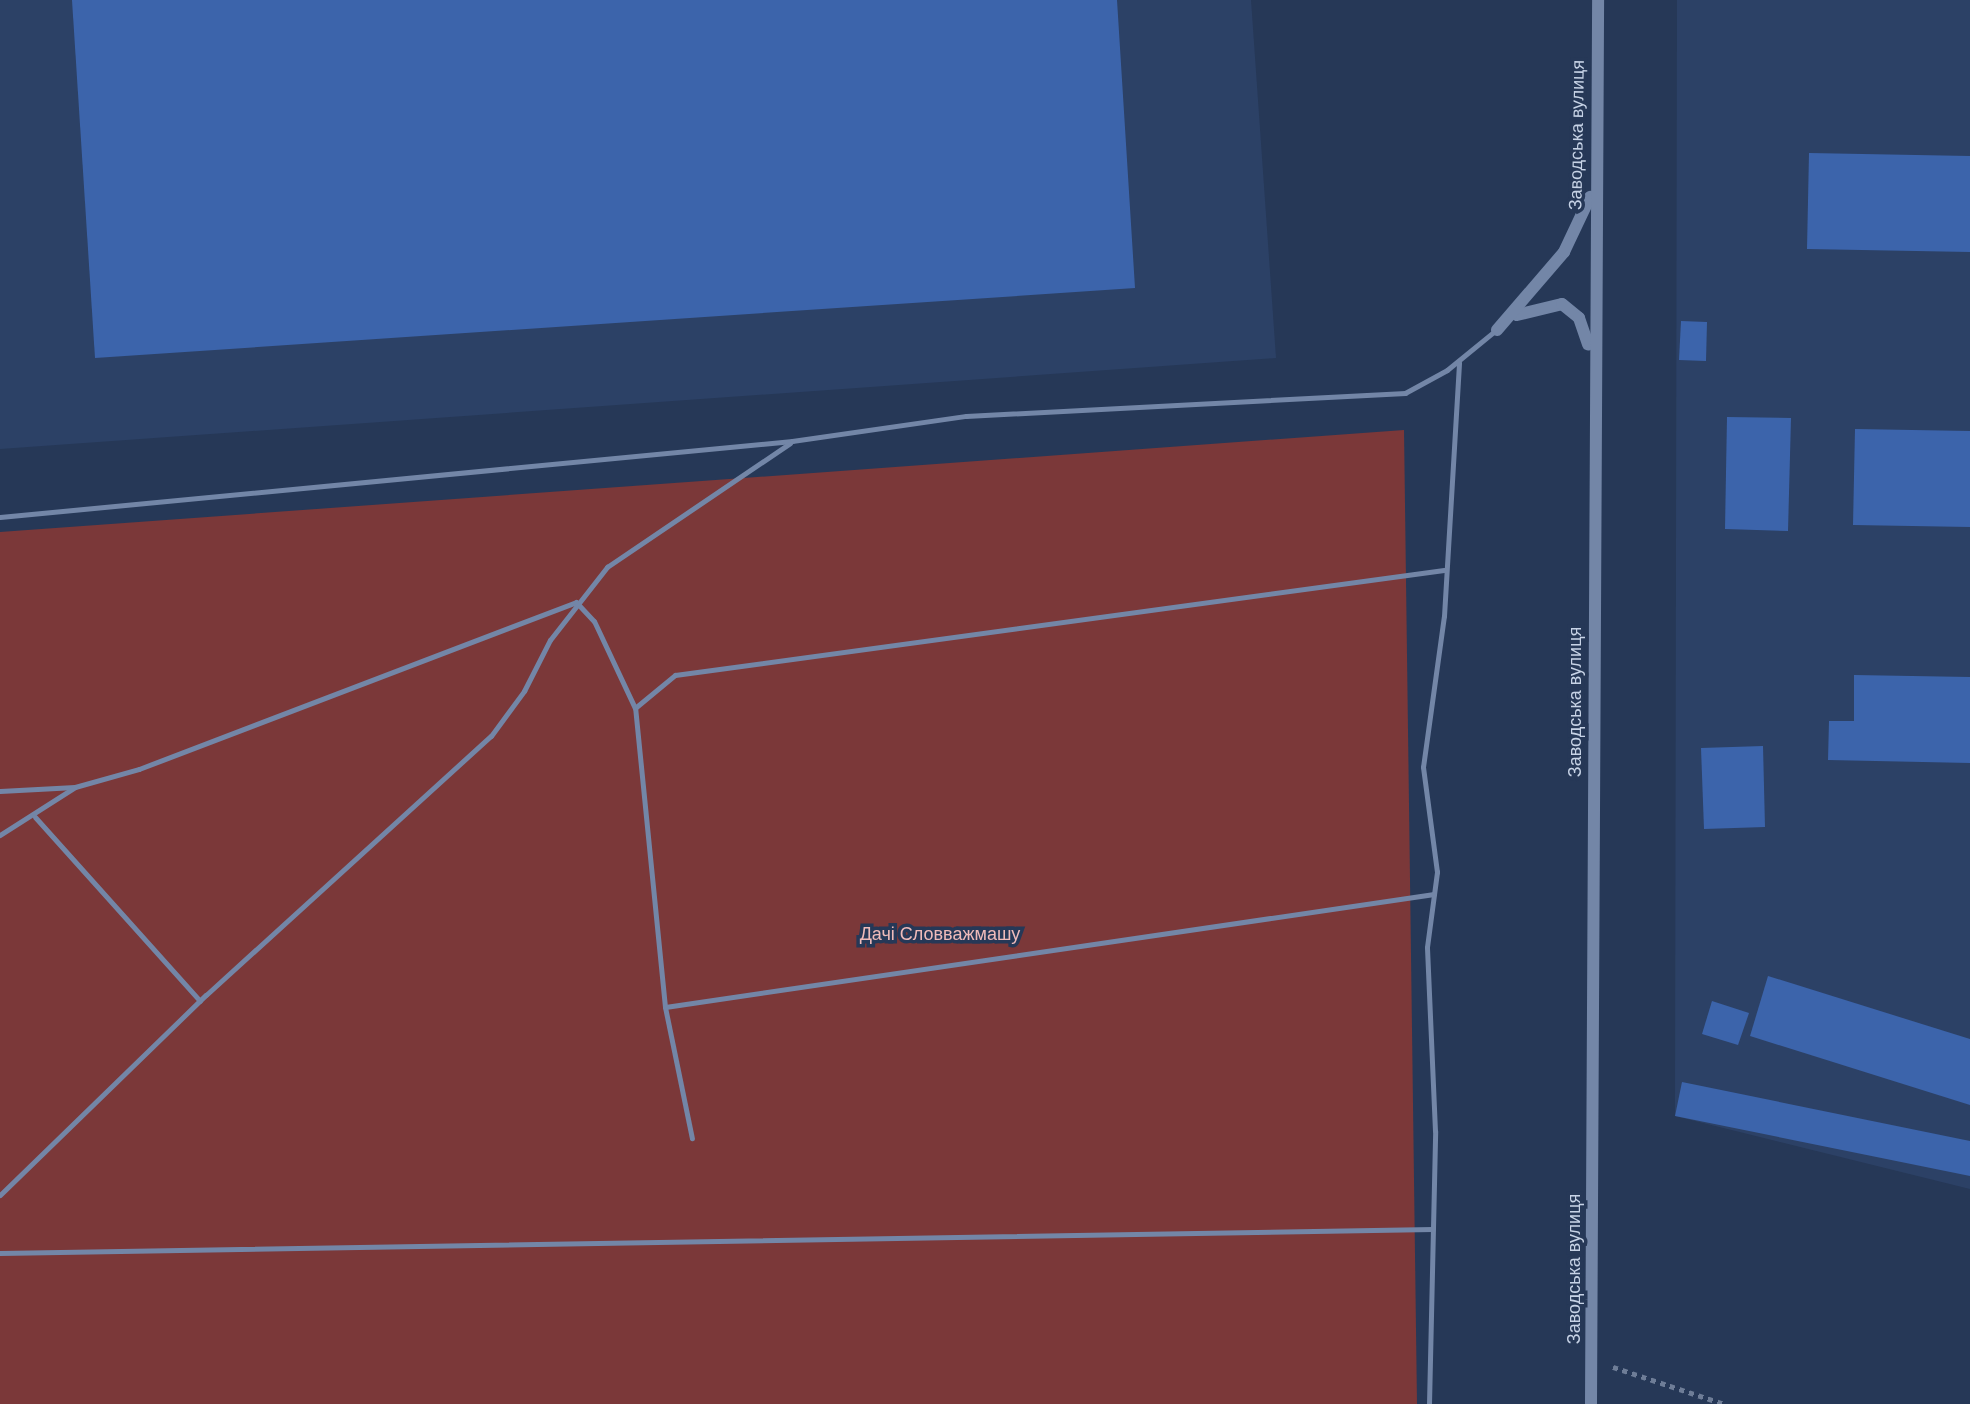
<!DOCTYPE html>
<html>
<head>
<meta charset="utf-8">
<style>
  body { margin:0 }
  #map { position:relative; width:1970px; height:1404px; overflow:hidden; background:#263857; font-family:Arial,sans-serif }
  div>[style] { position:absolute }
  .built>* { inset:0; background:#2c4166 }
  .green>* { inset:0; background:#7b3839 }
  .building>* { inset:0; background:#3c64ab }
  .path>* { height:4.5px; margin-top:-2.25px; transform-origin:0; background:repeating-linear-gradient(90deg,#6e7d97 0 5px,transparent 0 10px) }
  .service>* { height:5px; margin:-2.5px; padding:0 2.5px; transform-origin:2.5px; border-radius:2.5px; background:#7386a7 }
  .tertiary>* { height:12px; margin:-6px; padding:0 6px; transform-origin:6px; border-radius:6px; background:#7386a7 }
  span { translate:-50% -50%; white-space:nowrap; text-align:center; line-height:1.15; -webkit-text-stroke:7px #263857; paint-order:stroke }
  .street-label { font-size:18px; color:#c7d3e6 }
  .park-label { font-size:18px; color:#efbbba }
</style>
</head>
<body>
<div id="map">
  <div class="built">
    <i style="clip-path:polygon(0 0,1251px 0,1276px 358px,0 449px)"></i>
    <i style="clip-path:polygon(1677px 0,1970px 0,1970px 1189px,1675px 1116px)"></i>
  </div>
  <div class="green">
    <i style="clip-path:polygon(1404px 430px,1417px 1404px,0 1404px,0 532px)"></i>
  </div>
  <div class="building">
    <i style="clip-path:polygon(72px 0,1117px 0,1135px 288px,95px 358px)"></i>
    <i style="clip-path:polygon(1809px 153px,1970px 156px,1970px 252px,1807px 249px)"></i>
    <i style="clip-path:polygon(1681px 321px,1707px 322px,1706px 361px,1679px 360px)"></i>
    <i style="clip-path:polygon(1727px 417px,1791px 418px,1788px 531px,1725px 529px)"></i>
    <i style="clip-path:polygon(1855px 429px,1970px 431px,1970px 527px,1853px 525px)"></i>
    <i style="clip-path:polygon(1854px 675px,1970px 677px,1970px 763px,1828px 760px,1829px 721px,1854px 721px)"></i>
    <i style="clip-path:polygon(1763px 746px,1765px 827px,1704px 829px,1701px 748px)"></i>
    <i style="clip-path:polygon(1768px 976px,1970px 1039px,1970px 1105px,1750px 1036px)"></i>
    <i style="clip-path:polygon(1712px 1001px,1749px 1013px,1738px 1045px,1702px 1034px)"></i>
    <i style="clip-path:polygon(1682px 1082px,1970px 1141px,1970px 1176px,1675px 1116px)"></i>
  </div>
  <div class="path">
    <i style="left:1613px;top:1367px;width:117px;rotate:18.4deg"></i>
  </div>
  <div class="service">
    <i style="left:0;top:517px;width:796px;rotate:-5.48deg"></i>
    <i style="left:792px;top:441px;width:176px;rotate:-8.2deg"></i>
    <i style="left:966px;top:416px;width:440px;rotate:-3deg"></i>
    <i style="left:1405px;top:393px;width:48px;rotate:-28.7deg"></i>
    <i style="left:1447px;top:370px;width:63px;rotate:-39.2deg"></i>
    <i style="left:0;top:791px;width:75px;rotate:-3.1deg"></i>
    <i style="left:75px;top:787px;width:66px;rotate:-15.7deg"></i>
    <i style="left:139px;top:769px;width:468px;rotate:-20.9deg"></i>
    <i style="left:576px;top:602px;width:26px;rotate:47deg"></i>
    <i style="left:594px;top:621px;width:96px;rotate:64.8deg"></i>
    <i style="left:35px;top:817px;width:247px;rotate:48.1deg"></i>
    <i style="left:0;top:835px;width:89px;rotate:-32.6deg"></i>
    <i style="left:1434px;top:894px;width:777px;rotate:171.64deg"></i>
    <i style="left:665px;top:1007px;width:301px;rotate:-95.7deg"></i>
    <i style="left:635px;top:708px;width:52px;rotate:-39.5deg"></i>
    <i style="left:675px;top:675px;width:776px;rotate:-7.78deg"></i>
    <i style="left:665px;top:1007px;width:134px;rotate:78.4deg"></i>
    <i style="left:0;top:1195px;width:287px;rotate:-44.2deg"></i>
    <i style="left:206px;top:995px;width:385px;rotate:-42.3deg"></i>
    <i style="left:491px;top:736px;width:56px;rotate:-53.7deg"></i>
    <i style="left:524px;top:691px;width:57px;rotate:-63deg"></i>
    <i style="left:550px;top:640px;width:93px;rotate:-52deg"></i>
    <i style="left:607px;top:567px;width:221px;rotate:-34.1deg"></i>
    <i style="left:0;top:1253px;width:1433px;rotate:-0.96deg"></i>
    <i style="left:1429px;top:1404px;width:273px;rotate:-88.7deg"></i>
    <i style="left:1435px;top:1131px;width:184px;rotate:-92.5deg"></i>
    <i style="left:1427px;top:947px;width:76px;rotate:-82.4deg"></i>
    <i style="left:1437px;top:872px;width:106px;rotate:-97.6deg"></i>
    <i style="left:1423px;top:767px;width:152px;rotate:-82.1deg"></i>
    <i style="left:1444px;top:616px;width:254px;rotate:-86.6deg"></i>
  </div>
  <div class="tertiary">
    <i style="left:1517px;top:315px;width:46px;rotate:-13.7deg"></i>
    <i style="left:1562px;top:304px;width:22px;rotate:39deg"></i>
    <i style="left:1579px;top:318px;width:28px;rotate:71deg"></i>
    <i style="left:1497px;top:330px;width:103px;rotate:-49.3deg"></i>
    <i style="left:1564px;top:252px;width:61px;rotate:-64.7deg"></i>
    <i style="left:1591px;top:1404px;width:1404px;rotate:-89.71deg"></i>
  </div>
  <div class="street-label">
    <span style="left:1577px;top:135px;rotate:-89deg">Заводська вулиця</span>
    <span style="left:1575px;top:702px;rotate:-90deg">Заводська вулиця</span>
    <span style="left:1574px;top:1269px;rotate:-90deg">Заводська вулиця</span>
  </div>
  <div class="park-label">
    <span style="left:940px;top:934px">Дачі Словважмашу</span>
  </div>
</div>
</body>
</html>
